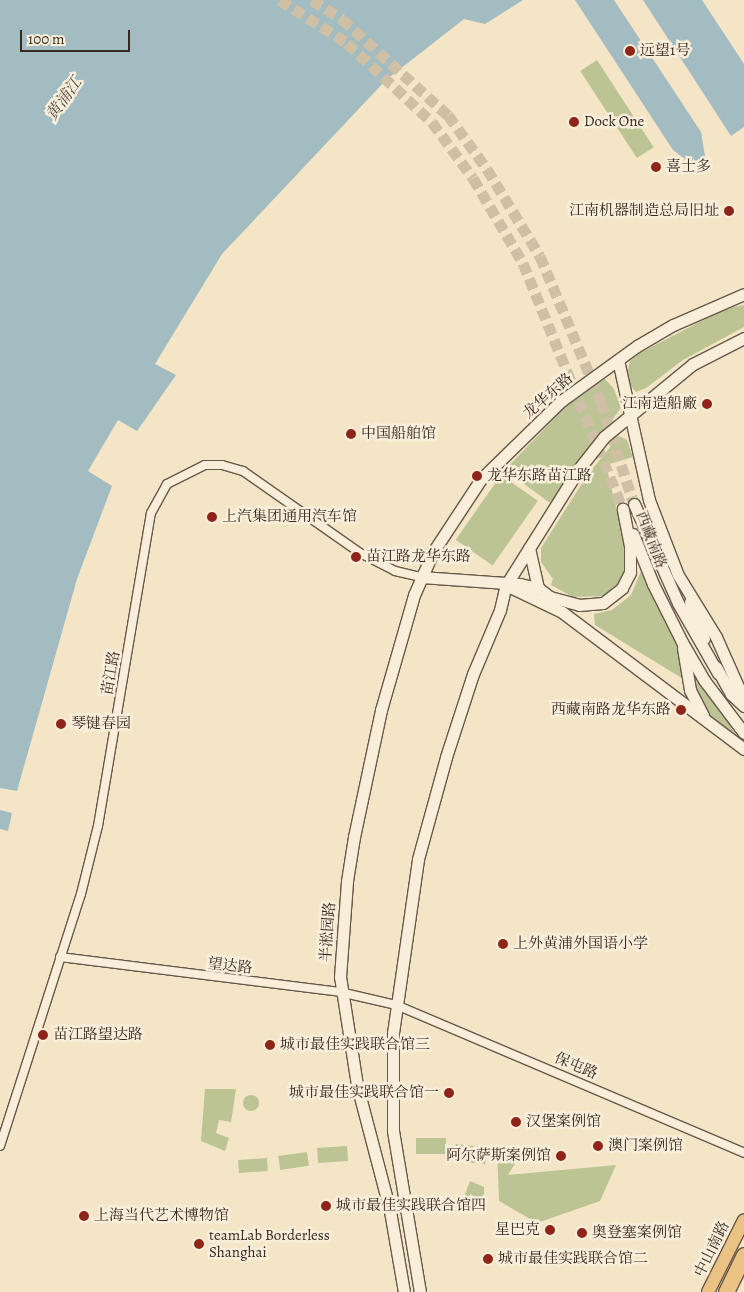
<!DOCTYPE html>
<html>
<head>
<meta charset="utf-8">
<style>
	body { margin:0 }
	#map { position:relative; width:744px; height:1292px; overflow:hidden; background:#f4e5c6; font-family:Alegreya,"Noto Serif SC",serif }
	div>[style] { position:absolute }
	[style*='--x'] { left:calc(var(--x)*1px); top:calc(var(--y)*1px); width:calc(var(--w)*1px); rotate:calc(var(--a)*1deg) }
	.green>* { inset:0; background:#bcc494; transform-origin:0 0 }
	.round { border-radius:50% }
	.water>* { inset:0; background:#a2bcc1 }
	.secondary-tunnel>* { height:11px; margin-top:-5.5px; transform-origin:0; background:repeating-linear-gradient(90deg,#cebfa5 0 11px,transparent 0 16.5px) }
	.roads { filter:drop-shadow(1px 0 #67584a) drop-shadow(-1px 0 #67584a) drop-shadow(0 1px #67584a) drop-shadow(0 -1px #67584a) }
	.street>* { height:8px; margin:-4px; padding:0 4px; transform-origin:4px; border-radius:4px; background:#f8eeda }
	.secondary>* { height:11px; margin:-5.5px; padding:0 5.5px; transform-origin:5.5px; border-radius:5.5px; background:#f8eeda }
	.primary>* { height:12px; margin:-6px; padding:0 6px; transform-origin:6px; border-radius:6px; background:#eac283 }
	.highway>* { height:15px; margin:-7.5px; padding:0 7.5px; transform-origin:7.5px; border-radius:7.5px; background:#eac283 }
	.dots>* { width:14px; height:14px; translate:-50% -50%; box-sizing:border-box; border:2px solid #f8eeda; border-radius:50% }
	span { translate:-50% -50%; white-space:nowrap; text-align:center; line-height:1.15; -webkit-text-stroke:5px #f8eeda; paint-order:stroke }
	.poi-label { font-size:15px; color:#382920 }
	.left { translate:0 -50%; text-align:left }
	.right { translate:-100% -50%; text-align:right }
	.street-label { font-size:15px; color:#382920 }
	.water-label { font-size:16px; color:#524e48; font-style:italic }
	.scale { position:absolute; left:20px; top:30px; width:110px; height:22px; box-sizing:border-box; border:2px solid #382920; border-top:0; padding-left:6px; font-size:15px; line-height:18px; white-space:nowrap; color:#382920; -webkit-text-stroke:4px #f8eeda; paint-order:stroke }
</style>
</head>
<body>
<div id="map">
	<div class="green">
		<i style="left:597px;top:60px;width:104px;height:20px;rotate:57deg"></i>
		<i style="clip-path:polygon(744px 305px,744px 327px,683px 360px,646px 388px,636px 392px,630px 385px,627px 372px,630px 361px,640px 353px,724px 309px)"></i>
		<i style="clip-path:polygon(605px 379px,614px 389px,621px 408px,550px 503px,505px 470px,566px 406px)"></i>
		<i style="clip-path:polygon(619px 436px,627px 440px,633px 457px,606px 465px,629px 562px,617px 587px,604px 596px,573px 597px,551px 585px,553px 579px,541px 562px,541px 548px,586px 477px)"></i>
		<i style="left:501px;top:475px;width:45px;height:79px;rotate:35deg"></i>
		<i style="clip-path:polygon(641px 571px,677px 638px,685px 680px,595px 625px,594px 614px,612px 610px,631px 595px)"></i>
		<i style="clip-path:polygon(694px 673px,699px 677px,739px 740px,707px 717px,695px 693px)"></i>
		<i style="clip-path:polygon(205px 1089px,236px 1089px,231px 1122px,219px 1120px,216px 1133px,229px 1138px,225px 1151px,201px 1141px)"></i>
		<i class="round" style="left:243px;top:1095px;width:16px;height:16px"></i>
		<i style="left:446px;top:1138px;width:16px;height:30px;rotate:90deg"></i>
		<i style="left:456px;top:1144px;width:31px;height:17px;rotate:6deg"></i>
		<i style="left:347px;top:1146px;width:15px;height:30px;rotate:86deg"></i>
		<i style="clip-path:polygon(523px 1150px,508px 1175px,616px 1165px,600px 1201px,537px 1223px,499px 1201px,497px 1151px)"></i>
		<i style="left:307px;top:1152px;width:14px;height:29px;rotate:82deg"></i>
		<i style="left:267px;top:1158px;width:13px;height:29px;rotate:86deg"></i>
		<i style="clip-path:polygon(470px 1181px,484px 1187px,484px 1211px,461px 1205px)"></i>
	</div>
	<div class="water">
		<i style="clip-path:polygon(0 0,523px 0,485px 24px,464px 19px,386px 80px,222px 254px,155px 364px,176px 375px,137px 431px,118px 420px,88px 471px,112px 486px,77px 579px,17px 791px,0 788px)"></i>
		<i style="clip-path:polygon(575px 0,614px 0,701px 132px,705px 156px,693px 165px,673px 150px)"></i>
		<i style="clip-path:polygon(643px 0,702px 0,744px 64px,744px 127px,731px 136px)"></i>
		<i style="clip-path:polygon(0 810px,12px 813px,8px 831px,0 829px)"></i>
	</div>
	<div class="secondary-tunnel">
		<i style="--x:280;--y:0;--w:80;--a:32.7"></i>
		<i style="--x:347;--y:43;--w:116;--a:42.9"></i>
		<i style="--x:432;--y:122;--w:69;--a:53.8"></i>
		<i style="--x:473;--y:178;--w:99;--a:59.5"></i>
		<i style="--x:523;--y:263;--w:266;--a:67.9"></i>
		<i style="--x:312;--y:0;--w:36;--a:32"></i>
		<i style="--x:342;--y:19;--w:143;--a:42.2"></i>
		<i style="--x:448;--y:115;--w:67;--a:54.2"></i>
		<i style="--x:487;--y:169;--w:102;--a:58.7"></i>
		<i style="--x:540;--y:256;--w:158;--a:67.3"></i>
		<i style="--x:601;--y:402;--w:107;--a:72.1"></i>
	</div>
	<div class="roads">
		<div class="street">
			<i style="--x:60;--y:957;--w:282;--a:7.1"></i>
			<i style="--x:340;--y:992;--w:57;--a:13.1"></i>
			<i style="--x:396;--y:1005;--w:378;--a:23"></i>
			<i style="--x:0;--y:1146;--w:265;--a:-72.2"></i>
			<i style="--x:81;--y:894;--w:70;--a:-76"></i>
			<i style="--x:98;--y:826;--w:317;--a:-80.4"></i>
			<i style="--x:151;--y:513;--w:33;--a:-61"></i>
			<i style="--x:167;--y:484;--w:42;--a:-26.6"></i>
			<i style="--x:205;--y:465;--w:17;--a:0"></i>
			<i style="--x:222;--y:465;--w:22;--a:16"></i>
			<i style="--x:243;--y:471;--w:143;--a:35"></i>
			<i style="--x:360;--y:553;--w:39;--a:27"></i>
			<i style="--x:395;--y:571;--w:27;--a:13"></i>
		</div>
		<div class="secondary">
			<i style="--x:618;--y:360;--w:143;--a:77.5"></i>
			<i style="--x:649;--y:500;--w:80;--a:68.9"></i>
			<i style="--x:678;--y:575;--w:73;--a:58.5"></i>
			<i style="--x:716;--y:637;--w:69;--a:66"></i>
			<i style="--x:634;--y:504;--w:108;--a:66"></i>
			<i style="--x:678;--y:603;--w:81;--a:60.3"></i>
			<i style="--x:633;--y:534;--w:54;--a:68.2"></i>
			<i style="--x:653;--y:584;--w:65;--a:63.4"></i>
			<i style="--x:682;--y:642;--w:44;--a:59.9"></i>
			<i style="--x:704;--y:680;--w:66;--a:53"></i>
			<i style="--x:529;--y:548;--w:41;--a:77.3"></i>
			<i style="--x:421;--y:577;--w:99;--a:4"></i>
			<i style="--x:520;--y:584;--w:18;--a:13"></i>
			<i style="--x:538;--y:588;--w:15;--a:37"></i>
			<i style="--x:550;--y:597;--w:30;--a:15"></i>
			<i style="--x:579;--y:605;--w:24;--a:-5"></i>
			<i style="--x:603;--y:603;--w:24;--a:-38"></i>
			<i style="--x:622;--y:588;--w:18;--a:-63"></i>
			<i style="--x:630;--y:572;--w:26;--a:-90"></i>
			<i style="--x:630;--y:546;--w:38;--a:-101"></i>
			<i style="--x:510;--y:587;--w:58;--a:25.7"></i>
			<i style="--x:562;--y:612;--w:228;--a:37"></i>
			<i style="--x:690;--y:602;--w:39;--a:69"></i>
			<i style="--x:683;--y:648;--w:43;--a:80.5"></i>
			<i style="--x:690;--y:690;--w:29;--a:63"></i>
			<i style="--x:716;--y:667;--w:31;--a:61"></i>
			<i style="--x:731;--y:694;--w:18;--a:43"></i>
			<i style="--x:404;--y:1292;--w:82;--a:-99.8"></i>
			<i style="--x:390;--y:1211;--w:130;--a:-104.7"></i>
			<i style="--x:357;--y:1085;--w:109;--a:-98.9"></i>
			<i style="--x:340;--y:977;--w:96;--a:-85.8"></i>
			<i style="--x:347;--y:881;--w:45;--a:-81"></i>
			<i style="--x:354;--y:837;--w:130;--a:-78"></i>
			<i style="--x:381;--y:710;--w:120;--a:-74"></i>
			<i style="--x:414;--y:595;--w:47;--a:-66.2"></i>
			<i style="--x:433;--y:552;--w:87;--a:-56.7"></i>
			<i style="--x:481;--y:479;--w:112;--a:-44.3"></i>
			<i style="--x:561;--y:401;--w:94;--a:-35.9"></i>
			<i style="--x:637;--y:346;--w:42;--a:-30.3"></i>
			<i style="--x:673;--y:325;--w:77;--a:-23.6"></i>
			<i style="--x:420;--y:1292;--w:164;--a:-99.5"></i>
			<i style="--x:393;--y:1130;--w:97;--a:-90"></i>
			<i style="--x:393;--y:1033;--w:176;--a:-81.8"></i>
			<i style="--x:418;--y:859;--w:106;--a:-74.6"></i>
			<i style="--x:446;--y:757;--w:87;--a:-72"></i>
			<i style="--x:473;--y:674;--w:69;--a:-67.1"></i>
			<i style="--x:500;--y:610;--w:26;--a:-77"></i>
			<i style="--x:506;--y:585;--w:136;--a:-57.9"></i>
			<i style="--x:578;--y:470;--w:42;--a:-51.8"></i>
			<i style="--x:604;--y:437;--w:115;--a:-39.4"></i>
			<i style="--x:693;--y:364;--w:57;--a:-27"></i>
		</div>
		<div class="primary">
			<i style="--x:708;--y:1292;--w:80;--a:-63.4"></i>
		</div>
		<div class="highway">
			<i style="--x:726;--y:1292;--w:41;--a:-64.1"></i>
		</div>
	</div>
	<div class="dots">
		<i style="left:630px;top:51px;background:#8f2418"></i>
		<i style="left:574px;top:122px;background:#8f2418"></i>
		<i style="left:656px;top:167px;background:#8f2418"></i>
		<i style="left:729px;top:211px;background:#8f2418"></i>
		<i style="left:707px;top:404px;background:#8f2418"></i>
		<i style="left:351px;top:434px;background:#8f2418"></i>
		<i style="left:477px;top:476px;background:#8f2418"></i>
		<i style="left:212px;top:517px;background:#8f2418"></i>
		<i style="left:356px;top:557px;background:#8f2418"></i>
		<i style="left:681px;top:710px;background:#8f2418"></i>
		<i style="left:61px;top:724px;background:#8f2418"></i>
		<i style="left:503px;top:944px;background:#8f2418"></i>
		<i style="left:43px;top:1035px;background:#8f2418"></i>
		<i style="left:270px;top:1045px;background:#8f2418"></i>
		<i style="left:449px;top:1093px;background:#8f2418"></i>
		<i style="left:516px;top:1122px;background:#8f2418"></i>
		<i style="left:598px;top:1146px;background:#8f2418"></i>
		<i style="left:561px;top:1156px;background:#8f2418"></i>
		<i style="left:326px;top:1206px;background:#8f2418"></i>
		<i style="left:84px;top:1216px;background:#8f2418"></i>
		<i style="left:550px;top:1230px;background:#8f2418"></i>
		<i style="left:582px;top:1233px;background:#8f2418"></i>
		<i style="left:199px;top:1244px;background:#8f2418"></i>
		<i style="left:488px;top:1259px;background:#8f2418"></i>
	</div>
	<div class="poi-label">
		<span class="left" style="left:640px;top:51px">远望1号</span>
		<span class="left" style="left:584px;top:122px">Dock One</span>
		<span class="left" style="left:666px;top:167px">喜士多</span>
		<span class="right" style="left:719px;top:211px">江南机器制造总局旧址</span>
		<span class="right" style="left:697px;top:404px">江南造船廠</span>
		<span class="left" style="left:361px;top:434px">中国船舶馆</span>
		<span class="left" style="left:487px;top:476px">龙华东路苗江路</span>
		<span class="left" style="left:222px;top:517px">上汽集团通用汽车馆</span>
		<span class="left" style="left:366px;top:557px">苗江路龙华东路</span>
		<span class="right" style="left:671px;top:710px">西藏南路龙华东路</span>
		<span class="left" style="left:71px;top:724px">琴键春园</span>
		<span class="left" style="left:513px;top:944px">上外黄浦外国语小学</span>
		<span class="left" style="left:53px;top:1035px">苗江路望达路</span>
		<span class="left" style="left:280px;top:1045px">城市最佳实践联合馆三</span>
		<span class="right" style="left:439px;top:1093px">城市最佳实践联合馆一</span>
		<span class="left" style="left:526px;top:1122px">汉堡案例馆</span>
		<span class="left" style="left:608px;top:1146px">澳门案例馆</span>
		<span class="right" style="left:551px;top:1156px">阿尔萨斯案例馆</span>
		<span class="left" style="left:336px;top:1206px">城市最佳实践联合馆四</span>
		<span class="left" style="left:94px;top:1216px">上海当代艺术博物馆</span>
		<span class="right" style="left:540px;top:1230px">星巴克</span>
		<span class="left" style="left:592px;top:1233px">奥登塞案例馆</span>
		<span class="left" style="left:209px;top:1244px">teamLab Borderless<br>Shanghai</span>
		<span class="left" style="left:498px;top:1259px">城市最佳实践联合馆二</span>
	</div>
	<div class="street-label">
		<span style="left:548px;top:396px;rotate:-41deg">龙华东路</span>
		<span style="left:651px;top:540px;rotate:69deg">西藏南路</span>
		<span style="left:111px;top:673px;rotate:-80deg">苗江路</span>
		<span style="left:328px;top:932px;rotate:-86deg">半淞园路</span>
		<span style="left:230px;top:966px;rotate:6deg">望达路</span>
		<span style="left:576px;top:1066px;rotate:23deg">保屯路</span>
		<span style="left:712px;top:1249px;rotate:-64deg">中山南路</span>
	</div>
	<div class="water-label">
		<span style="left:64px;top:99px;rotate:-54deg">黄浦江</span>
	</div>
	<div class="scale">100 m</div>
</div>
</body>
</html>
